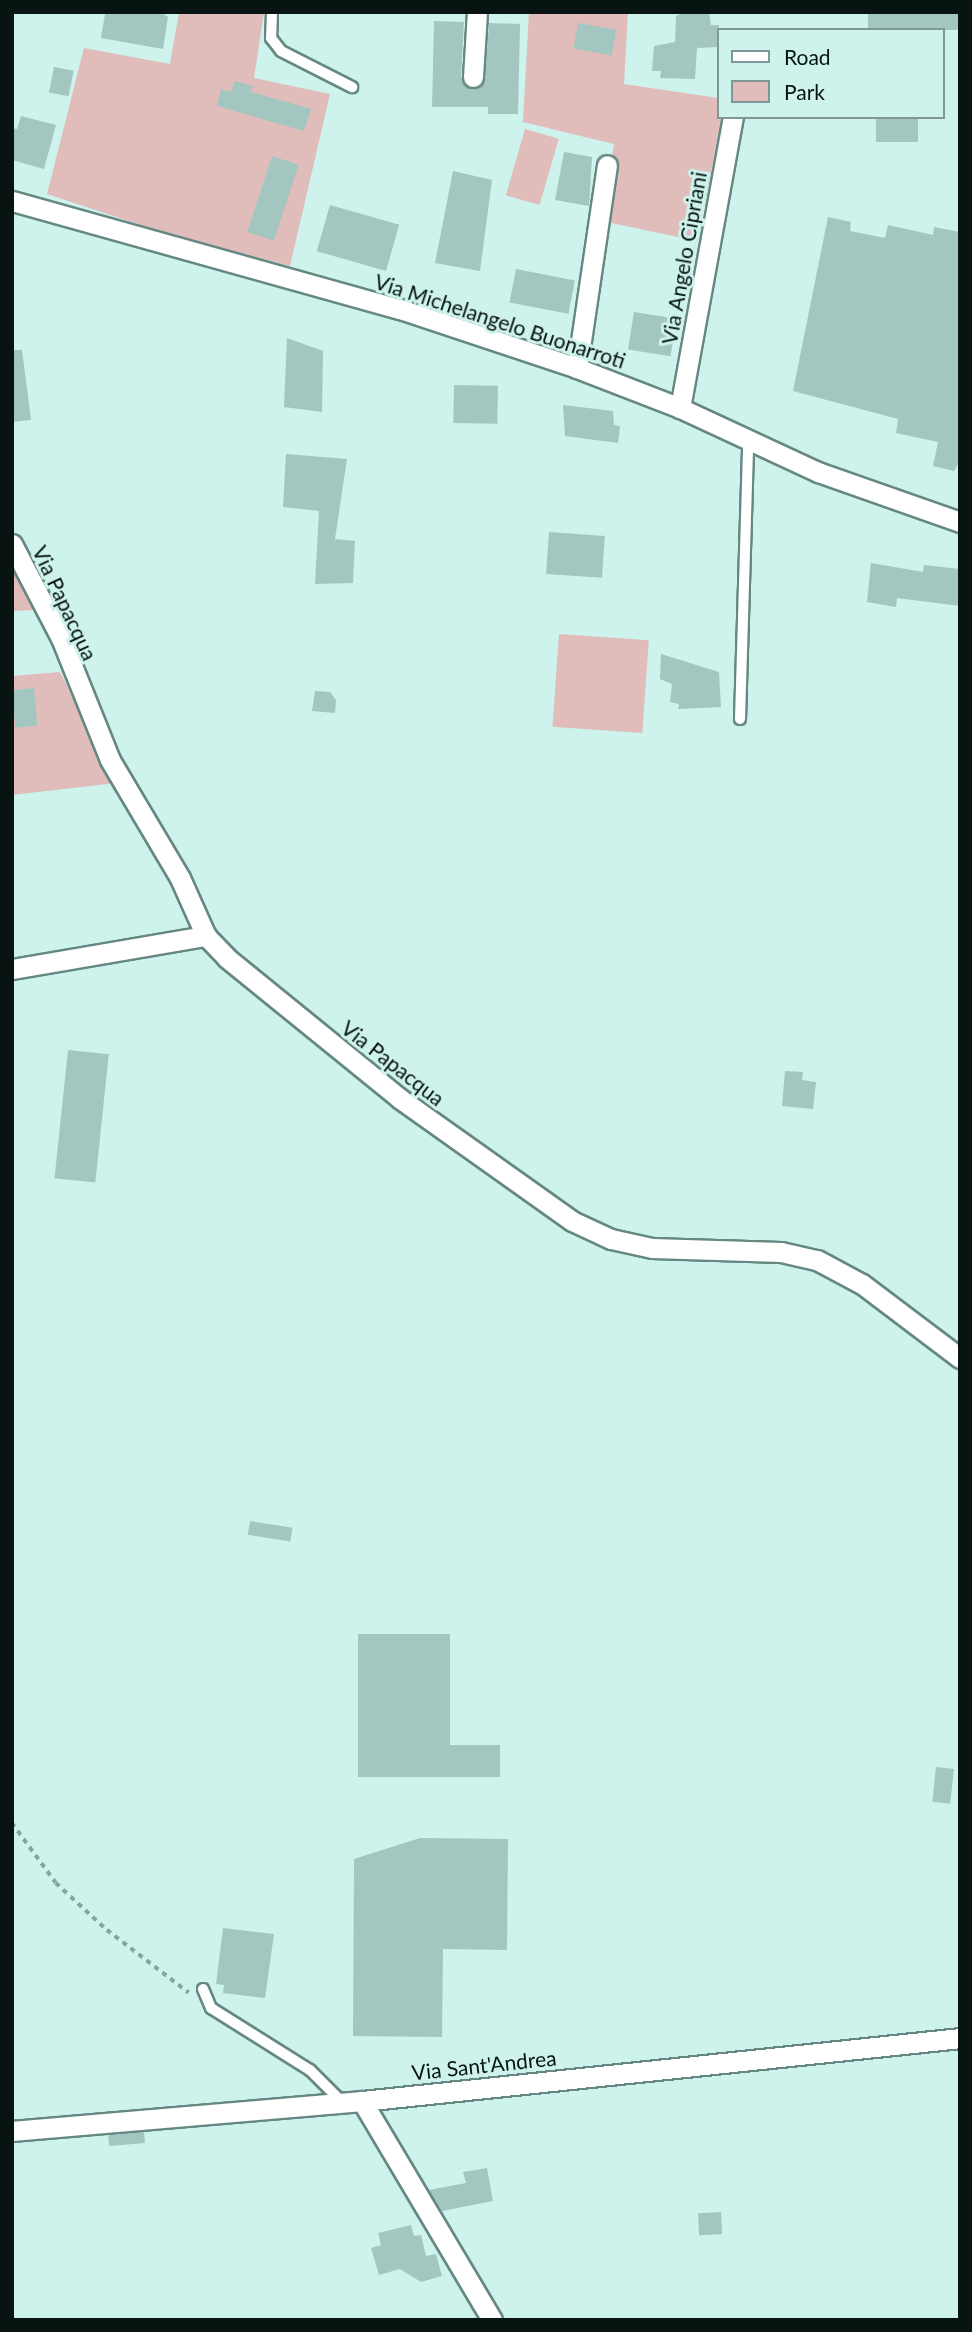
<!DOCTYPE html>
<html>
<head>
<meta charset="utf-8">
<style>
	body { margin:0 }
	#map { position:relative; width:972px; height:2332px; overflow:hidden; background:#cef2ec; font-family:Lato,sans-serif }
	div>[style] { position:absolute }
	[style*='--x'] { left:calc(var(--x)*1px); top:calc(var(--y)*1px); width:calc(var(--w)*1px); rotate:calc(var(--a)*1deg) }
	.green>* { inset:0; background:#e0bcbb; transform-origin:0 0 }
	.building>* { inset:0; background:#a3c6c0; transform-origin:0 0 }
	.path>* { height:3.5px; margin-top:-1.75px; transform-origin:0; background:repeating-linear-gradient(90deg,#88a49f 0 5px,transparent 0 10px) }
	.roads { filter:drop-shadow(2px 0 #668882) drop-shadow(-2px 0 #668882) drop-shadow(0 2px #668882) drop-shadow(0 -2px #668882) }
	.lane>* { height:10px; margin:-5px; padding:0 5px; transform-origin:5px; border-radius:5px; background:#fff }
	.street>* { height:19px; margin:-9.5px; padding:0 9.5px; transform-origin:9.5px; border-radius:9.5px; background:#fff }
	span { translate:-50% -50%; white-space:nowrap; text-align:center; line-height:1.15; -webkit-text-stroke:6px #cef2ec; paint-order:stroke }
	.street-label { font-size:21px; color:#071412 }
	.frame { position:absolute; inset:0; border:14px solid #071412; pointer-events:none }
	.legend { position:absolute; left:717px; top:28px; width:228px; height:91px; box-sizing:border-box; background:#cef2ec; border:2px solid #7e9995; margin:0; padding:9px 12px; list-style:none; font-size:21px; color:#071412 }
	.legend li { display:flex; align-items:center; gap:14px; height:35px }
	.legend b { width:35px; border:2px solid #7e9995 }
</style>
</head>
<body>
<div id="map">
	<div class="green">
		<i style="clip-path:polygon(179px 12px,264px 12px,254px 78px,330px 94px,290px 266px,171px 235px,47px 194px,84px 48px,170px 64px)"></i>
		<i style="clip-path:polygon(529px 12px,628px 12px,624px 84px,718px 98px,722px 117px,697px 241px,602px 221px,614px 144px,523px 122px)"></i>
		<i style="left:525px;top:129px;width:35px;height:69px;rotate:16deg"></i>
		<i style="clip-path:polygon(12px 562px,21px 578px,34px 610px,12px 611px)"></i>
		<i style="left:559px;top:634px;width:90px;height:93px;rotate:4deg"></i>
		<i style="clip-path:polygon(60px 672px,116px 783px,12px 795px,12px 676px)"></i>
	</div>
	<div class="building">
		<i style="clip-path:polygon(161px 12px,168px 17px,163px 49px,101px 38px,105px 14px)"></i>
		<i style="clip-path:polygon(685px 12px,709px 12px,711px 25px,719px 25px,718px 47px,697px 48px,695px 79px,660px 78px,661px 71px,652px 71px,654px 46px,675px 42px,676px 16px)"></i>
		<i style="left:960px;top:12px;width:18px;height:92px;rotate:90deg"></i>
		<i style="clip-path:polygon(434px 21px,464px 22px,461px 77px,473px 89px,485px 78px,489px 23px,520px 24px,518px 114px,488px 114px,488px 107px,432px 107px)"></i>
		<i style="left:578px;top:23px;width:39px;height:26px;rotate:10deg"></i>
		<i style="left:54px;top:67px;width:20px;height:26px;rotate:11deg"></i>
		<i style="clip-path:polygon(235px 81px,253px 86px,251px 92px,311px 109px,304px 131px,217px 106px,221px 89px,231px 92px)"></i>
		<i style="clip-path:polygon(21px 116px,56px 125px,44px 169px,12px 160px,12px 128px,17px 129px)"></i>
		<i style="left:876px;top:117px;width:42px;height:25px"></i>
		<i style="clip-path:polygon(564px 152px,592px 157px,589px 206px,555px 200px)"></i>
		<i style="left:272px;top:156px;width:28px;height:80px;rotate:18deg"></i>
		<i style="clip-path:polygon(453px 171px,492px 180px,480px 271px,435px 263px)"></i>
		<i style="left:330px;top:205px;width:72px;height:48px;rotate:16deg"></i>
		<i style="clip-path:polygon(828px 217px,851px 222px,850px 231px,885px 238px,888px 225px,933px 235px,934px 227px,960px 232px,960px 460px,954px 471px,933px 466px,938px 442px,896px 433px,898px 419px,793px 391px)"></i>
		<i style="left:516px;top:269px;width:60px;height:34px;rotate:11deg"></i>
		<i style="left:634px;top:312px;width:43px;height:38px;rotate:9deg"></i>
		<i style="clip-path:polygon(287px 338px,323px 351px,322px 412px,284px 407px)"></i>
		<i style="clip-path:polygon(12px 350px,22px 350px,31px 420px,12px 422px)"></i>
		<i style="left:454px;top:385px;width:44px;height:38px;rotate:1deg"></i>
		<i style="clip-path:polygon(563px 405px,613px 411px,614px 425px,620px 426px,618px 443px,565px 436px)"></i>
		<i style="clip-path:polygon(286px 454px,347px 459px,335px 539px,355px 541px,353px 583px,315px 584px,319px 511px,283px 507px)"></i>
		<i style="left:549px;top:532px;width:56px;height:42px;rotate:4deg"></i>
		<i style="clip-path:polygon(871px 563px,923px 572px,924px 565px,960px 569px,960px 606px,897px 598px,896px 607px,867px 602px)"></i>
		<i style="clip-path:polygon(661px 654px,719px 672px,721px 707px,678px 709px,679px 704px,670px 702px,672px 684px,660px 679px)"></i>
		<i style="left:34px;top:688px;width:38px;height:22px;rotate:85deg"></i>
		<i style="clip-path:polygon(315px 691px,330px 692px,336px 700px,335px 713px,312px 711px)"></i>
		<i style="left:68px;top:1050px;width:41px;height:129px;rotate:6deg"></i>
		<i style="clip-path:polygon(785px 1071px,803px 1072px,802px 1080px,816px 1082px,813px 1109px,782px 1106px)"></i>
		<i style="left:250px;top:1521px;width:43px;height:14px;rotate:9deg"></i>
		<i style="clip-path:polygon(358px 1634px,450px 1634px,450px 1745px,500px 1745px,500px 1777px,358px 1777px)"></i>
		<i style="left:936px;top:1767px;width:18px;height:35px;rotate:6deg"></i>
		<i style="clip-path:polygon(420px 1838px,508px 1839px,507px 1950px,443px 1949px,442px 2037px,353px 2036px,354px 1859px)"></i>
		<i style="clip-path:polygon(223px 1928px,274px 1934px,265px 1998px,223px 1993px,224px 1985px,216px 1984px)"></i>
		<i style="left:144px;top:2132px;width:11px;height:36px;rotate:85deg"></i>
		<i style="clip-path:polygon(487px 2168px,493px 2201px,442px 2211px,429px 2190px,466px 2183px,463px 2172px)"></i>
		<i style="left:721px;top:2212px;width:22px;height:23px;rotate:87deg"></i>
		<i style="clip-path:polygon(411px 2225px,414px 2236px,421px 2235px,426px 2256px,436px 2254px,442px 2276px,421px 2282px,400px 2269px,379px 2275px,371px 2248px,381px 2245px,378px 2233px)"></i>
	</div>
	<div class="path">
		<i style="--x:12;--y:1823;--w:74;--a:53.7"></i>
		<i style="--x:56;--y:1883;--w:69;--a:42.7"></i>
		<i style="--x:107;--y:1930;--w:103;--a:37.5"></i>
	</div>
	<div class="roads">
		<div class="lane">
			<i style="--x:272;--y:12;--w:26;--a:92"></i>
			<i style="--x:271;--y:38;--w:16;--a:52"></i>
			<i style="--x:281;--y:51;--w:80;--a:26.9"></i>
			<i style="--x:740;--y:719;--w:277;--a:-88.3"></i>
			<i style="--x:203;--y:1989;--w:21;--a:67"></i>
			<i style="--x:211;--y:2008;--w:117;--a:32.1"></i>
			<i style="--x:310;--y:2070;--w:45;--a:45"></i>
		</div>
		<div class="street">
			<i style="--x:473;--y:77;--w:65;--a:-86.5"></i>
			<i style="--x:12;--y:201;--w:403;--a:15.6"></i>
			<i style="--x:400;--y:309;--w:187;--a:18.4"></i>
			<i style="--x:577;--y:368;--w:110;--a:21.2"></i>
			<i style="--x:680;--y:408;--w:152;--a:24.9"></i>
			<i style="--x:818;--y:472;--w:151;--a:19.4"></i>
			<i style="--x:577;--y:368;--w:205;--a:-81.6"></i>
			<i style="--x:680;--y:408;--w:296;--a:-79.7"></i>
			<i style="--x:12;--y:544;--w:106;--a:62.5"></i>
			<i style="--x:61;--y:638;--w:131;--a:68.1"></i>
			<i style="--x:110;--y:760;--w:137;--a:59.3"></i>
			<i style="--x:180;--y:878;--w:64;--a:65.9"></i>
			<i style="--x:206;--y:936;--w:30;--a:46"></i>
			<i style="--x:227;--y:958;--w:222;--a:39.1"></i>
			<i style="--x:399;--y:1098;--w:212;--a:35.4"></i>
			<i style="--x:572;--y:1221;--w:43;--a:24.8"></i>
			<i style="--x:611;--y:1239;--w:42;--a:12.4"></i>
			<i style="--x:652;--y:1248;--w:129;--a:1.8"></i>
			<i style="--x:781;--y:1252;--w:37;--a:13"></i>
			<i style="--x:817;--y:1260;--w:51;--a:28.1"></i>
			<i style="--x:862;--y:1284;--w:123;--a:37.1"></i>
			<i style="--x:12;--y:969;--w:197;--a:-9.7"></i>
			<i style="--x:362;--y:2101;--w:255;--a:59.3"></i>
			<i style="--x:12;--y:2131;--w:351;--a:-4.9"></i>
			<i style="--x:362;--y:2101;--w:601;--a:-6.01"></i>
		</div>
	</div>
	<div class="street-label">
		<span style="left:684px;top:258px;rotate:-80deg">Via Angelo Cipriani</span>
		<span style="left:500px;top:321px;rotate:18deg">Via Michelangelo Buonarroti</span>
		<span style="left:65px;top:603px;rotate:65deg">Via Papacqua</span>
		<span style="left:393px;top:1063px;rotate:38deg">Via Papacqua</span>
		<span style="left:484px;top:2065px;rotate:-6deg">Via Sant'Andrea</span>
	</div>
	<div class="frame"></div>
	<ul class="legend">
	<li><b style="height:9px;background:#fff"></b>Road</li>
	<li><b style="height:19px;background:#e0bcbb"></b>Park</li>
	</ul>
</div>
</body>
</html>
